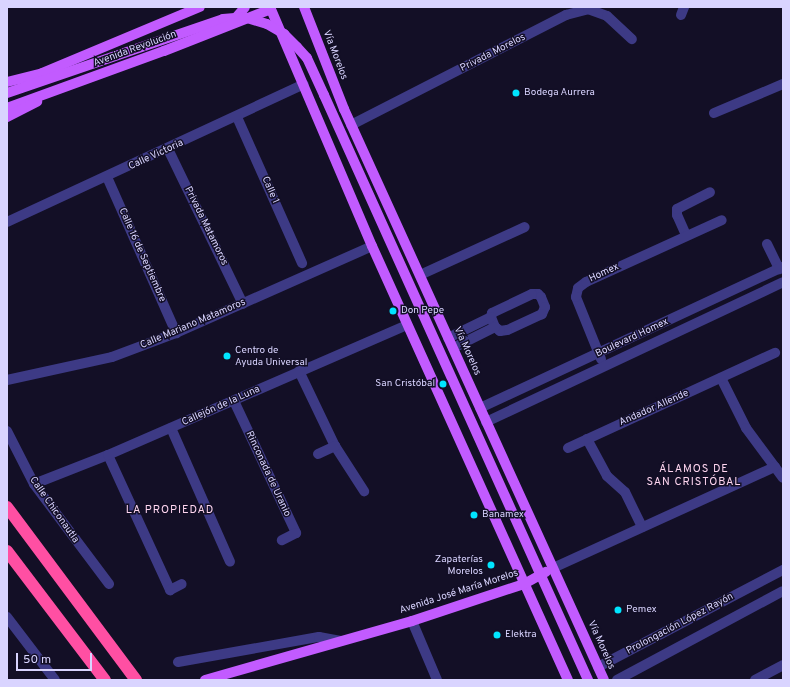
<!DOCTYPE html>
<html>
<head>
<meta charset="utf-8">
<style>
	body { margin:0 }
	#map { position:relative; width:790px; height:687px; overflow:hidden; background:#130f26; font-family:Overpass,sans-serif }
	div>[style] { position:absolute }
	[style*='--x'] { left:calc(var(--x)*1px); top:calc(var(--y)*1px); width:calc(var(--w)*1px); rotate:calc(var(--a)*1deg) }
	.minor>* { height:10px; margin:-5px; padding:0 5px; transform-origin:5px; border-radius:5px; background:#3d3a85 }
	.major>* { height:10px; margin:-5px; padding:0 5px; transform-origin:5px; border-radius:5px; background:#c25bff }
	.highway>* { height:12px; margin:-6px; padding:0 6px; transform-origin:6px; border-radius:6px; background:#ff4fa3 }
	.dots>* { width:11px; height:11px; translate:-50% -50%; box-sizing:border-box; border:2px solid #130f26; border-radius:50% }
	span { translate:-50% -50%; white-space:nowrap; text-align:center; line-height:1.15; -webkit-text-stroke:3px #130f26; paint-order:stroke }
	.street-label { font-size:10px; color:#d9d4ff }
	.poi-label { font-size:10px; color:#d9d4ff }
	.left { translate:0 -50%; text-align:left }
	.right { translate:-100% -50%; text-align:right }
	.neighbourhood-label { font-size:11px; color:#ffd6f0; letter-spacing:1px }
	.frame { position:absolute; inset:0; border:8px solid #d9d4ff; pointer-events:none }
	.scale { position:absolute; left:16px; top:653px; width:76px; height:18px; box-sizing:border-box; border:2px solid #d9d4ff; border-top:0; padding-left:5px; font-size:12px; line-height:14px; white-space:nowrap; color:#d9d4ff; -webkit-text-stroke:3px #130f26; paint-order:stroke }
</style>
</head>
<body>
<div id="map">
	<div class="minor">
		<i style="--x:681;--y:15;--w:9;--a:-69"></i>
		<i style="--x:714;--y:113;--w:75;--a:-22.8"></i>
		<i style="--x:237;--y:117;--w:160;--a:66"></i>
		<i style="--x:351;--y:125;--w:242;--a:-27.1"></i>
		<i style="--x:566;--y:15;--w:23;--a:-15"></i>
		<i style="--x:588;--y:9;--w:20;--a:20"></i>
		<i style="--x:607;--y:16;--w:34;--a:43"></i>
		<i style="--x:168;--y:149;--w:172;--a:64.2"></i>
		<i style="--x:107;--y:177;--w:171;--a:66.1"></i>
		<i style="--x:7;--y:222;--w:327;--a:-24.9"></i>
		<i style="--x:686;--y:235;--w:22;--a:-114"></i>
		<i style="--x:677;--y:215;--w:6;--a:-90"></i>
		<i style="--x:677;--y:209;--w:37;--a:-27"></i>
		<i style="--x:767;--y:244;--w:28;--a:64"></i>
		<i style="--x:420;--y:275;--w:115;--a:-24.6"></i>
		<i style="--x:532;--y:294;--w:6;--a:0"></i>
		<i style="--x:538;--y:294;--w:4;--a:45"></i>
		<i style="--x:541;--y:297;--w:11;--a:68"></i>
		<i style="--x:545;--y:307;--w:8;--a:113"></i>
		<i style="--x:542;--y:314;--w:38;--a:155"></i>
		<i style="--x:507;--y:330;--w:7;--a:172"></i>
		<i style="--x:500;--y:331;--w:6;--a:-141"></i>
		<i style="--x:495;--y:327;--w:11;--a:-112"></i>
		<i style="--x:491;--y:317;--w:4;--a:-76"></i>
		<i style="--x:492;--y:313;--w:44;--a:-25.4"></i>
		<i style="--x:448;--y:338;--w:48;--a:-26"></i>
		<i style="--x:453;--y:348;--w:47;--a:-26.6"></i>
		<i style="--x:601;--y:359;--w:67;--a:-112"></i>
		<i style="--x:576;--y:297;--w:9;--a:-77"></i>
		<i style="--x:578;--y:288;--w:10;--a:-37"></i>
		<i style="--x:586;--y:282;--w:149;--a:-24.5"></i>
		<i style="--x:299;--y:371;--w:83;--a:64.4"></i>
		<i style="--x:335;--y:446;--w:54;--a:57.2"></i>
		<i style="--x:721;--y:378;--w:56;--a:63.4"></i>
		<i style="--x:746;--y:428;--w:62;--a:53.5"></i>
		<i style="--x:7;--y:380;--w:107;--a:-12.4"></i>
		<i style="--x:112;--y:357;--w:68;--a:-20.6"></i>
		<i style="--x:176;--y:333;--w:214;--a:-23.9"></i>
		<i style="--x:234;--y:401;--w:146;--a:64.8"></i>
		<i style="--x:296;--y:533;--w:16;--a:153"></i>
		<i style="--x:480;--y:408;--w:334;--a:-25"></i>
		<i style="--x:486;--y:422;--w:328;--a:-25.2"></i>
		<i style="--x:171;--y:428;--w:146;--a:66.2"></i>
		<i style="--x:7;--y:431;--w:59;--a:63"></i>
		<i style="--x:34;--y:484;--w:125;--a:53.1"></i>
		<i style="--x:587;--y:439;--w:42;--a:61.6"></i>
		<i style="--x:607;--y:476;--w:24;--a:42"></i>
		<i style="--x:625;--y:492;--w:39;--a:64"></i>
		<i style="--x:568;--y:448;--w:228;--a:-24.7"></i>
		<i style="--x:318;--y:454;--w:19;--a:-25"></i>
		<i style="--x:108;--y:455;--w:149;--a:65.3"></i>
		<i style="--x:170;--y:590;--w:13;--a:-27"></i>
		<i style="--x:34;--y:484;--w:79;--a:-21.4"></i>
		<i style="--x:108;--y:455;--w:326;--a:-23.5"></i>
		<i style="--x:553;--y:568;--w:244;--a:-24.5"></i>
		<i style="--x:7;--y:617;--w:79;--a:52.7"></i>
		<i style="--x:412;--y:621;--w:64;--a:67"></i>
		<i style="--x:178;--y:662;--w:143;--a:-10.1"></i>
		<i style="--x:319;--y:637;--w:22;--a:10"></i>
		<i style="--x:598;--y:667;--w:209;--a:-27.7"></i>
		<i style="--x:617;--y:680;--w:188;--a:-28.2"></i>
		<i style="--x:755;--y:680;--w:32;--a:-28"></i>
	</div>
	<div class="major">
		<i style="--x:270;--y:7;--w:260;--a:66.9"></i>
		<i style="--x:372;--y:246;--w:476;--a:65.7"></i>
		<i style="--x:304;--y:7;--w:110;--a:68.6"></i>
		<i style="--x:344;--y:109;--w:627;--a:65.52"></i>
		<i style="--x:233;--y:21;--w:18;--a:-49"></i>
		<i style="--x:7;--y:82;--w:36;--a:-14"></i>
		<i style="--x:42;--y:73;--w:171;--a:-22.7"></i>
		<i style="--x:7;--y:93;--w:228;--a:-18.9"></i>
		<i style="--x:223;--y:19;--w:21;--a:-5"></i>
		<i style="--x:244;--y:17;--w:24;--a:17"></i>
		<i style="--x:267;--y:24;--w:20;--a:30"></i>
		<i style="--x:284;--y:34;--w:18;--a:45"></i>
		<i style="--x:297;--y:47;--w:15;--a:48"></i>
		<i style="--x:307;--y:58;--w:41;--a:65.3"></i>
		<i style="--x:324;--y:95;--w:642;--a:65.71"></i>
		<i style="--x:7;--y:108;--w:167;--a:-20"></i>
		<i style="--x:164;--y:51;--w:115;--a:-21.4"></i>
		<i style="--x:7;--y:117;--w:34;--a:-27"></i>
		<i style="--x:205;--y:680;--w:215;--a:-15.9"></i>
		<i style="--x:412;--y:621;--w:118;--a:-18.3"></i>
		<i style="--x:524;--y:584;--w:25;--a:-29"></i>
	</div>
	<div class="highway">
		<i style="--x:7;--y:507;--w:216;--a:53.3"></i>
		<i style="--x:7;--y:551;--w:162;--a:52.8"></i>
	</div>
	<div class="dots">
		<i style="left:516px;top:93px;background:#00e5ff"></i>
		<i style="left:393px;top:311px;background:#00e5ff"></i>
		<i style="left:227px;top:356px;background:#00e5ff"></i>
		<i style="left:443px;top:384px;background:#00e5ff"></i>
		<i style="left:474px;top:515px;background:#00e5ff"></i>
		<i style="left:491px;top:565px;background:#00e5ff"></i>
		<i style="left:618px;top:610px;background:#00e5ff"></i>
		<i style="left:497px;top:635px;background:#00e5ff"></i>
	</div>
	<div class="street-label">
		<span style="left:135px;top:49px;rotate:-20deg">Avenida Revolución</span>
		<span style="left:493px;top:53px;rotate:-27deg">Privada Morelos</span>
		<span style="left:335px;top:55px;rotate:69deg">Vía Morelos</span>
		<span style="left:156px;top:155px;rotate:-25deg">Calle Victoria</span>
		<span style="left:270px;top:190px;rotate:66deg">Calle 1</span>
		<span style="left:206px;top:226px;rotate:64deg">Privada Matamoros</span>
		<span style="left:142px;top:255px;rotate:66deg">Calle 16 de Septiembre</span>
		<span style="left:604px;top:273px;rotate:-25deg">Homex</span>
		<span style="left:193px;top:324px;rotate:-23deg">Calle Mariano Matamoros</span>
		<span style="left:632px;top:338px;rotate:-25deg">Boulevard Homex</span>
		<span style="left:467px;top:351px;rotate:66deg">Vía Morelos</span>
		<span style="left:221px;top:406px;rotate:-24deg">Callejón de la Luna</span>
		<span style="left:654px;top:408px;rotate:-24deg">Andador Allende</span>
		<span style="left:268px;top:474px;rotate:65deg">Rinconada de Uranio</span>
		<span style="left:54px;top:510px;rotate:55deg">Calle Chiconautla</span>
		<span style="left:459px;top:592px;rotate:-18deg">Avenida José María Morelos</span>
		<span style="left:680px;top:624px;rotate:-28deg">Prolongación López Rayón</span>
		<span style="left:601px;top:645px;rotate:66deg">Vía Morelos</span>
	</div>
	<div class="poi-label">
		<span class="left" style="left:524px;top:93px">Bodega Aurrera</span>
		<span class="left" style="left:401px;top:311px">Don Pepe</span>
		<span class="left" style="left:235px;top:356px">Centro de<br>Ayuda Universal</span>
		<span class="right" style="left:435px;top:384px">San Cristóbal</span>
		<span class="left" style="left:482px;top:515px">Banamex</span>
		<span class="right" style="left:483px;top:565px">Zapaterías<br>Morelos</span>
		<span class="left" style="left:626px;top:610px">Pemex</span>
		<span class="left" style="left:505px;top:635px">Elektra</span>
	</div>
	<div class="neighbourhood-label">
		<span style="left:694px;top:476px">ÁLAMOS DE<br>SAN CRISTÓBAL</span>
		<span style="left:170px;top:510px">LA PROPIEDAD</span>
	</div>
	<div class="frame"></div>
	<div class="scale">50 m</div>
</div>
</body>
</html>
